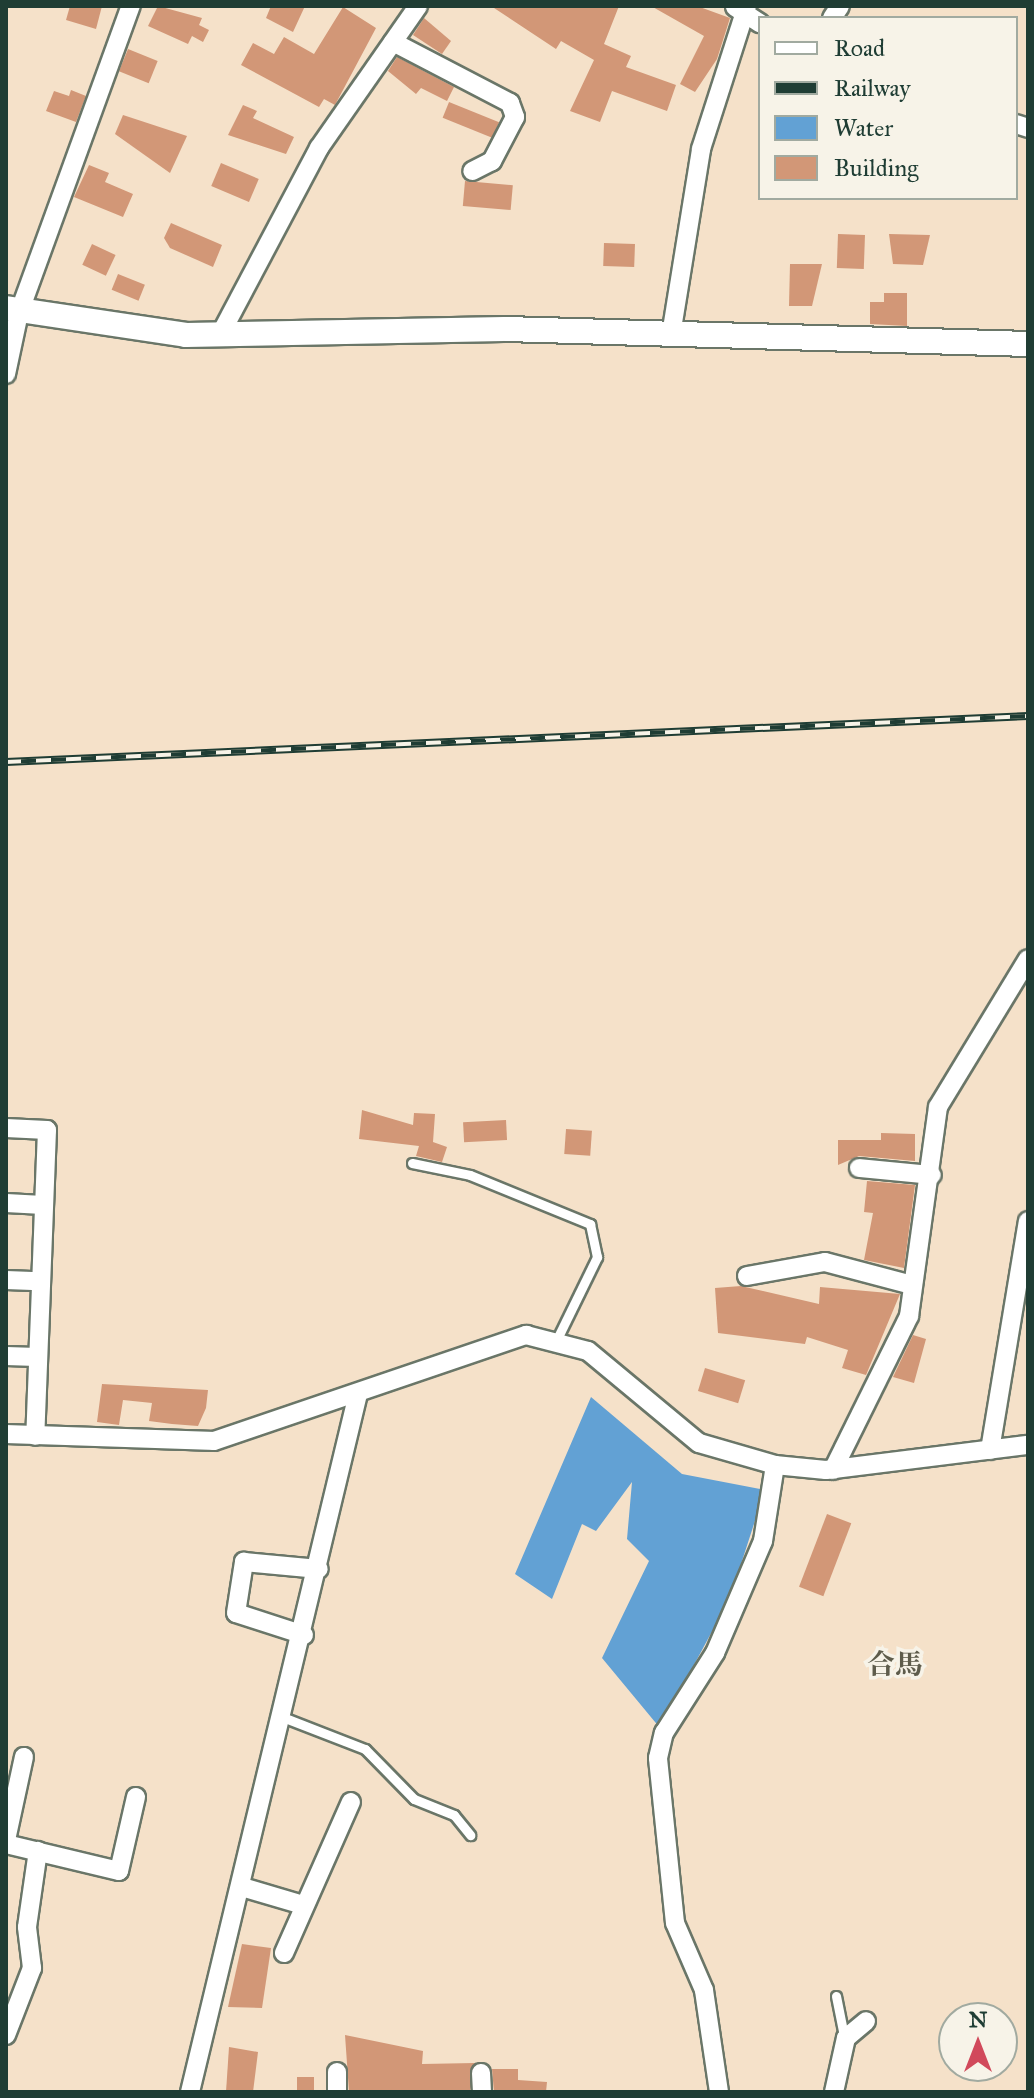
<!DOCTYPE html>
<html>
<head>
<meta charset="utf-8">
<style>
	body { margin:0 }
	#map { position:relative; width:1034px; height:2098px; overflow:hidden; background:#f5e1c9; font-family:"IM FELL Great Primer","Noto Serif JP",serif }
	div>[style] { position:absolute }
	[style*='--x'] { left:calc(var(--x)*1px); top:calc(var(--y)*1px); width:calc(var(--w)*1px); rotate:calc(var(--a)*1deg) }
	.water>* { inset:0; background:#62a1d4 }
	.building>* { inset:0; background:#d29777; transform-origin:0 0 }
	.roads { filter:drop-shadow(2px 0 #6a7668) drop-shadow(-2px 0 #6a7668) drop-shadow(0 2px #6a7668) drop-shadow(0 -2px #6a7668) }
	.service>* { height:9px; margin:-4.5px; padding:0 4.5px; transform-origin:4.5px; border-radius:4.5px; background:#fff }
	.minor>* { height:18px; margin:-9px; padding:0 9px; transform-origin:9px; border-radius:9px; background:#fff }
	.tertiary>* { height:24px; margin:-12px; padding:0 12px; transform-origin:12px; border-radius:12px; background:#fff }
	.rail>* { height:8px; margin-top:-4px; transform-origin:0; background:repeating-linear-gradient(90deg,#f7f3e8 0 15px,#1f3d34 0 30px); box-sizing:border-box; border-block:2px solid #1f3d34 }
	span { translate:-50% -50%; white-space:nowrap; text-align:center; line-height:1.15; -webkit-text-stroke:7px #f7f3e8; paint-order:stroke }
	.quarter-label { font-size:28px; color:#5e5c4b; font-weight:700 }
	.frame { position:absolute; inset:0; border:8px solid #1f3d34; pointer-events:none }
	.legend { position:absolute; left:758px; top:16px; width:260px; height:184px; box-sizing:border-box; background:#f7f3e8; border:2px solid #a1aaa0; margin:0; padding:10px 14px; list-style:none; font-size:24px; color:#1f3d34 }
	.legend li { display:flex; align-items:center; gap:16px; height:40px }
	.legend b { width:40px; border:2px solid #a1aaa0 }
	.north { position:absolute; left:938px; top:2002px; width:80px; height:80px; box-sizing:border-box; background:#f7f3e8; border:2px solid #a1aaa0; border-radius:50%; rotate:0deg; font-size:22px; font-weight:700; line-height:32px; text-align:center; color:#1f3d34 }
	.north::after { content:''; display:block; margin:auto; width:28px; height:36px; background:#d1495b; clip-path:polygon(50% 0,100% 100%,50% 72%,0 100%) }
</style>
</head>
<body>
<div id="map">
	<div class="water">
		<i style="clip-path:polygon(591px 1397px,682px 1474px,765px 1490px,730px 1598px,660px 1728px,602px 1658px,649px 1561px,627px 1539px,632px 1482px,596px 1531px,582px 1524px,552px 1599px,515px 1574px)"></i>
	</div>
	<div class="building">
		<i style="clip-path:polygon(70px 6px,102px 6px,96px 29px,66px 20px)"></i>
		<i style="clip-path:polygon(158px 6px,202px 18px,199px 25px,209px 30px,203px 42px,192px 36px,188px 44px,148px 26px)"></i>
		<i style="clip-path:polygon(271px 6px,305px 6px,293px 32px,266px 18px)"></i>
		<i style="clip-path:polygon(491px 6px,619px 6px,604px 44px,631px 56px,626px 67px,676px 85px,667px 111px,612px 91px,600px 122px,570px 111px,594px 60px,561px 41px,556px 49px)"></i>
		<i style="clip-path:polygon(651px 6px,697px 6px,730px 18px,717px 59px,695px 92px,680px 84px,704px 36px)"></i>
		<i style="clip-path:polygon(343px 7px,376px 28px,335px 105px,324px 99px,319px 107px,241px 65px,253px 43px,274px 54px,284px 37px,314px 54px)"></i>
		<i style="clip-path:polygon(424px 18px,451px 41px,442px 54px,413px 35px)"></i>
		<i style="left:128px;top:49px;width:32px;height:24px;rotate:22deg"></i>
		<i style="clip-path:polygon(397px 57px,454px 87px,447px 101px,421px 88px,416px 94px,388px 71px)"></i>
		<i style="clip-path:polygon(71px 90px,86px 96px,76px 122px,46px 111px,54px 91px,69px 96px)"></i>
		<i style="left:449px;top:102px;width:54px;height:17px;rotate:22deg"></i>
		<i style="clip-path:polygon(243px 105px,257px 111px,253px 118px,294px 137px,286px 154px,228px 135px)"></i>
		<i style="clip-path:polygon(123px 115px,187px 136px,170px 173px,115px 134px)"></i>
		<i style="left:221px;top:163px;width:41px;height:25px;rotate:23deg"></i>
		<i style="clip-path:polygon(89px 165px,109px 173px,105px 182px,133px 194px,123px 217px,74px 197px)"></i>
		<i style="left:465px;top:181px;width:48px;height:25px;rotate:5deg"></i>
		<i style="clip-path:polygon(171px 223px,222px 245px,213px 267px,170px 248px,164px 238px)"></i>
		<i style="left:838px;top:234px;width:27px;height:34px;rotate:2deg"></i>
		<i style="clip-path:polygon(889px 234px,930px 235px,923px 265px,893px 264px)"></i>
		<i style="left:604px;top:243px;width:31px;height:23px;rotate:2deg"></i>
		<i style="left:92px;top:244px;width:26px;height:23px;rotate:25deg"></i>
		<i style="clip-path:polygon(790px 264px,822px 264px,812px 306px,789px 306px)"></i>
		<i style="left:118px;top:274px;width:29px;height:17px;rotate:22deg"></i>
		<i style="clip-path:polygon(884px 293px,907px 293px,907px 326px,870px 324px,870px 302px,884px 302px)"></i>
		<i style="clip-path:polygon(362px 1110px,413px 1125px,414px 1113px,435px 1114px,433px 1142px,447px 1147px,442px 1162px,416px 1156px,419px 1146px,359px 1139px)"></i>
		<i style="left:506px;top:1120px;width:20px;height:43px;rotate:87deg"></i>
		<i style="left:566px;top:1129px;width:26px;height:25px;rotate:4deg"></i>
		<i style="clip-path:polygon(881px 1133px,915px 1134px,915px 1161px,859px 1156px,838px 1165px,838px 1140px,881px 1140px)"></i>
		<i style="clip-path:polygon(867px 1181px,915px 1185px,904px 1268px,864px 1260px,873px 1213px,864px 1212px)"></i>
		<i style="clip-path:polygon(741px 1286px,819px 1304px,820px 1287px,900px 1294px,866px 1375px,842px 1368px,848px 1350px,807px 1337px,805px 1344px,718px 1333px,715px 1288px)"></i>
		<i style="clip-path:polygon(913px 1335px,926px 1339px,914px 1383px,893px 1377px)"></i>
		<i style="left:705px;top:1368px;width:42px;height:24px;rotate:17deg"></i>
		<i style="clip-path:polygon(102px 1384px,208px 1390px,206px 1408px,198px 1426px,172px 1424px,149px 1421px,152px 1403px,123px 1400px,119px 1425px,97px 1422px)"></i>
		<i style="left:827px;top:1514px;width:26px;height:78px;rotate:21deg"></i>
		<i style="clip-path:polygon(242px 1944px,271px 1948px,262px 2008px,228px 2007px)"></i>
		<i style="clip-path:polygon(345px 2035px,423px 2051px,422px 2064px,475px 2063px,470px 2092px,349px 2092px)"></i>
		<i style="clip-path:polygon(229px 2047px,258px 2052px,253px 2092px,226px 2092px)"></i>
		<i style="clip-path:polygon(492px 2069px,518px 2069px,518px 2080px,547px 2082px,546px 2092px,494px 2092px)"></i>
		<i style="left:297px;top:2077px;width:17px;height:15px"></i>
	</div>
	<div class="roads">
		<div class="service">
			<i style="--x:412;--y:1163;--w:59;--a:11.7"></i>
			<i style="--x:470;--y:1175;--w:130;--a:22.2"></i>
			<i style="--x:590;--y:1224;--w:34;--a:78"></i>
			<i style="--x:597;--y:1257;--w:91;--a:116"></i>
			<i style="--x:285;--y:1718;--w:86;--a:21.2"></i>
			<i style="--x:365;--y:1749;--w:70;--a:45.6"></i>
			<i style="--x:414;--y:1799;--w:43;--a:21.8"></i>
			<i style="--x:454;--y:1815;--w:26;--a:51"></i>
			<i style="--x:836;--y:1996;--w:41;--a:78.7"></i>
		</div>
		<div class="minor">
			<i style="--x:735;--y:7;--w:30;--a:33"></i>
			<i style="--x:832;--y:18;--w:14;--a:-56"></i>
			<i style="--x:393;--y:42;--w:132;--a:27.5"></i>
			<i style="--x:510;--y:103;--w:15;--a:70"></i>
			<i style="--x:515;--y:117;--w:50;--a:117.6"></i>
			<i style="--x:492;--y:161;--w:22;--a:153"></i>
			<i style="--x:1016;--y:124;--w:13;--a:18"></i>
			<i style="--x:220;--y:335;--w:212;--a:-62.1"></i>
			<i style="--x:319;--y:148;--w:173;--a:-55.1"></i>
			<i style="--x:671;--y:335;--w:188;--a:-80.8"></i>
			<i style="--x:701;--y:149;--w:150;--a:-72.2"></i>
			<i style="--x:6;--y:374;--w:62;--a:-78"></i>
			<i style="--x:19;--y:313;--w:327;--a:-70"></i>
			<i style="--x:6;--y:1128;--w:41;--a:2.8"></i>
			<i style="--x:47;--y:1130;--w:306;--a:92.2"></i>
			<i style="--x:859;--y:1168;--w:73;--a:5.5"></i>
			<i style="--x:6;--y:1203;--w:37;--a:3"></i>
			<i style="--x:747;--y:1276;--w:79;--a:-10.2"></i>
			<i style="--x:825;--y:1262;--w:90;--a:14.8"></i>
			<i style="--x:6;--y:1280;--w:33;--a:2"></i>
			<i style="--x:6;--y:1356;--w:31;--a:2"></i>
			<i style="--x:6;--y:1434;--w:208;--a:1.9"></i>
			<i style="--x:214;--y:1441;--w:330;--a:-18.8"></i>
			<i style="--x:526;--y:1335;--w:64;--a:14.5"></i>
			<i style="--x:588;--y:1351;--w:144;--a:39.7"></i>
			<i style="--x:699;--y:1443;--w:79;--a:16.1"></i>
			<i style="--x:775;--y:1465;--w:51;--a:5.6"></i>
			<i style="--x:826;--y:1470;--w:204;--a:-7.1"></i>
			<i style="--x:990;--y:1450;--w:232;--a:-80.6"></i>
			<i style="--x:833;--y:1470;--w:172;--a:-63.7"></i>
			<i style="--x:909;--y:1316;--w:211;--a:-82.1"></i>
			<i style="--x:938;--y:1107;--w:173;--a:-58.7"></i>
			<i style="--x:304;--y:1635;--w:71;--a:-162.1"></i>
			<i style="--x:236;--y:1613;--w:52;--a:-81.1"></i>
			<i style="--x:244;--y:1562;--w:75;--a:5.3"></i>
			<i style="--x:6;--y:1840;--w:85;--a:-77.8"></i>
			<i style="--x:6;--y:1844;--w:116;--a:13.4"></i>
			<i style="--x:119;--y:1871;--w:76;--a:-77.1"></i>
			<i style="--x:242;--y:1887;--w:64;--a:16.4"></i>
			<i style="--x:284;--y:1953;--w:165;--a:-66.1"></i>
			<i style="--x:6;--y:2035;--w:72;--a:-68.8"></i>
			<i style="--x:32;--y:1968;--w:41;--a:-97"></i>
			<i style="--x:27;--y:1927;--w:77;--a:-81.8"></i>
			<i style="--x:481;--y:2073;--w:19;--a:87"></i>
			<i style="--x:190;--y:2092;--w:718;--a:-76.47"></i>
			<i style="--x:337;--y:2092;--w:20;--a:-90"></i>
			<i style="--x:719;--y:2092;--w:103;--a:-98.4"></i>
			<i style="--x:704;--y:1990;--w:73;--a:-113.4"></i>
			<i style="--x:675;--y:1923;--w:166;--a:-95.9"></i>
			<i style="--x:658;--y:1758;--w:26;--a:-77"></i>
			<i style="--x:664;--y:1733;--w:95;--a:-57.5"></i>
			<i style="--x:715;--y:1653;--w:122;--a:-66.8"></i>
			<i style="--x:763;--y:1541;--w:77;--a:-81"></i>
			<i style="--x:834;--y:2092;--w:55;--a:-77.5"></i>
			<i style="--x:846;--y:2038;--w:26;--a:-40"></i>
		</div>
		<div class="tertiary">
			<i style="--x:6;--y:308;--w:182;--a:8.5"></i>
			<i style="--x:186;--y:335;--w:319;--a:-1.1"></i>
			<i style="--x:505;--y:329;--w:523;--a:1.64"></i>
		</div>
	</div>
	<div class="rail">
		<i style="--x:6;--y:762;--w:1023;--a:-2.58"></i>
	</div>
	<div class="quarter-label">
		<span style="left:895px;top:1665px">合馬</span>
	</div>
	<div class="frame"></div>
	<ul class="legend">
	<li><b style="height:10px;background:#fff"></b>Road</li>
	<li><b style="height:10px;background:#1f3d34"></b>Railway</li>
	<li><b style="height:22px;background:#62a1d4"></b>Water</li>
	<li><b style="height:22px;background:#d29777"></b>Building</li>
	</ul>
	<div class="north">N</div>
</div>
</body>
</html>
